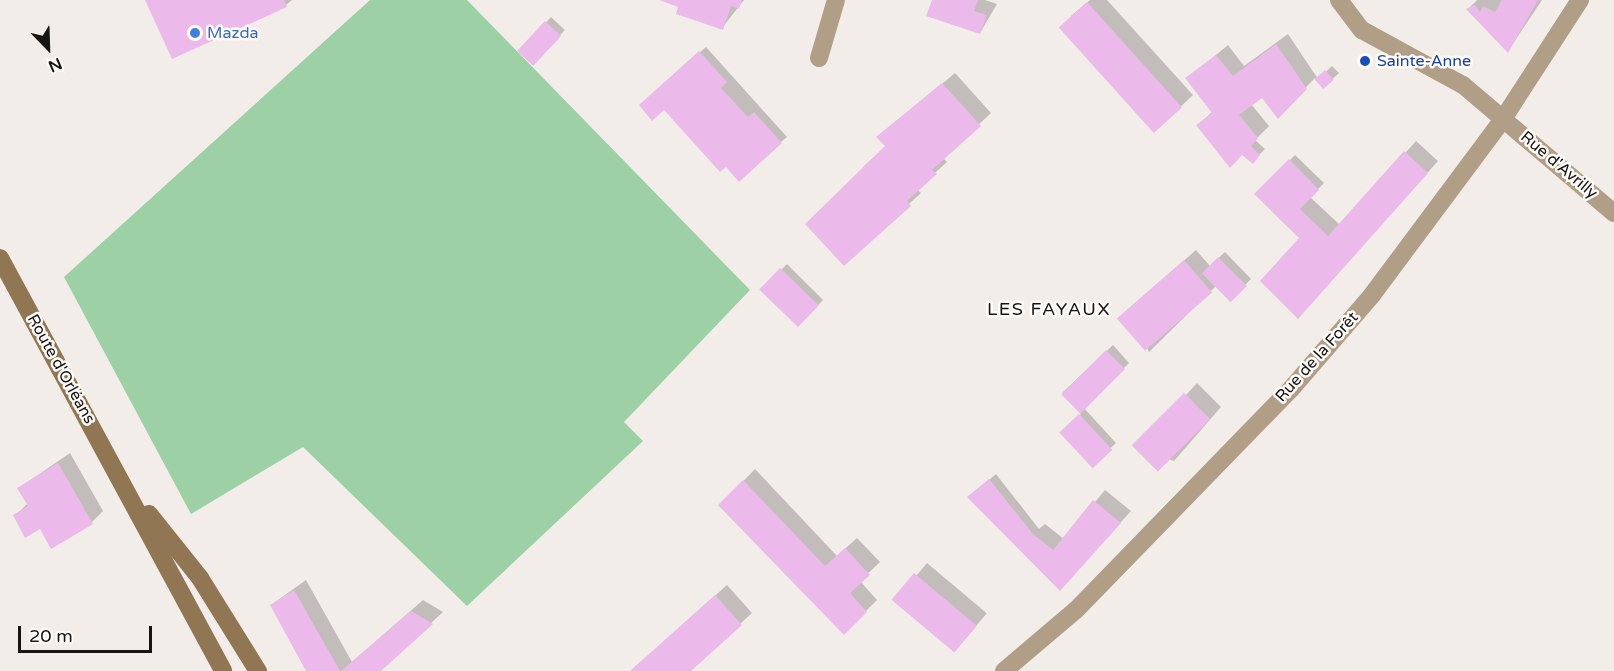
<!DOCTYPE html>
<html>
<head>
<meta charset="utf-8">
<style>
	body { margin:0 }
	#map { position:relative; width:1614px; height:671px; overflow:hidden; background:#f3edea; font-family:"Varela Round",sans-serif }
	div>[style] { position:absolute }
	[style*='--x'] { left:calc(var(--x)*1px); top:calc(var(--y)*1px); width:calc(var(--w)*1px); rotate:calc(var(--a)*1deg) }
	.green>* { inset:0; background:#9ed0a5 }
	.shadow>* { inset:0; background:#0003; transform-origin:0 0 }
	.building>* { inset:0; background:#ebb9ea; transform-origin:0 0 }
	.lane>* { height:18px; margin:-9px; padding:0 9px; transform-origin:9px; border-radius:9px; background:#b09e87 }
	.street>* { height:18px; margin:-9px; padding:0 9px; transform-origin:9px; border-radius:9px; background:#b09e87 }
	.secondary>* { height:18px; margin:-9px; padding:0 9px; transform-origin:9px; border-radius:9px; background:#917654 }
	.dots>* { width:16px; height:16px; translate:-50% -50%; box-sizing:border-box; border:3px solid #fffbf9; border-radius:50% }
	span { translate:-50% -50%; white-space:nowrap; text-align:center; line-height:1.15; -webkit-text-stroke:5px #fffbf9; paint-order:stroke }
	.shop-label { font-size:16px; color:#366cbe }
	.left { translate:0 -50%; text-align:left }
	.transit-label { font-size:16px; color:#164399 }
	.street-label { font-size:16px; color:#161513 }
	.neighbourhood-label { font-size:18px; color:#161513; letter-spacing:1.5px }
	.north { position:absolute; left:18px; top:18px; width:60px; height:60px; -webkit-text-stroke:4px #fffbf9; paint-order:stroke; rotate:157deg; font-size:16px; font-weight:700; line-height:24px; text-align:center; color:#161513 }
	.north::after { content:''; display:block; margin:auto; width:21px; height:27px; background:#161513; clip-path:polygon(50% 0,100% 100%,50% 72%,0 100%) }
	.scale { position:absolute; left:18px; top:626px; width:134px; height:27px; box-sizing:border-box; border:3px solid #161513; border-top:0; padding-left:8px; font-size:18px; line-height:21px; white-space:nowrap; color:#161513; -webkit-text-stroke:4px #fffbf9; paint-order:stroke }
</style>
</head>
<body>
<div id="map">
	<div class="green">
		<i style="clip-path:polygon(370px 0,467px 0,750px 290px,624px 422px,643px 441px,467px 606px,303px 447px,191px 514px,64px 277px)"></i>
	</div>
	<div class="shadow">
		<i style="clip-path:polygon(147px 0,292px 0,286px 5px)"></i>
		<i style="clip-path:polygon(663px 0,744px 0,722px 28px,682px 1px)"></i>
		<i style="clip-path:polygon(933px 0,985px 0,997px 4px,980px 33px)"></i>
		<i style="clip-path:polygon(1090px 0,1107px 0,1193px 95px,1155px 131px,1071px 16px)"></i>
		<i style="clip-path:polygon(1477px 0,1542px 0,1508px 51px,1468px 9px)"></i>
		<i style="left:551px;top:17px;width:19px;height:47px;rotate:43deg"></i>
		<i style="clip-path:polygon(1288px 34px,1318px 79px,1332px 66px,1339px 73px,1324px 87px,1315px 78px,1278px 116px,1262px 96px,1251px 104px,1269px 126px,1255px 140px,1265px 149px,1258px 156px,1198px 125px,1213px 111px,1187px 79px,1228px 45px,1244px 66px)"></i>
		<i style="clip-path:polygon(706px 47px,787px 137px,781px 142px,670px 79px)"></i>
		<i style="clip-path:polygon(955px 73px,991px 113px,943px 158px,947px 162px,917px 189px,921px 193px,844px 263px,872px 161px,862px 168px,886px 146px,878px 137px)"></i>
		<i style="clip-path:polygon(1416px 141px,1438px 161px,1298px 317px,1262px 281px,1301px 238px,1256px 194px,1295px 155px,1324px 183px,1310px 197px,1340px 225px)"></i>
		<i style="clip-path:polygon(1196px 250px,1210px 266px,1225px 252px,1251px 279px,1230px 300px,1216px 286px,1149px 352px,1130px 308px)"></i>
		<i style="left:787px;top:264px;width:51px;height:36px;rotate:45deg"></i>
		<i style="clip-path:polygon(1113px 345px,1129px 363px,1083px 407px,1116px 443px,1092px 466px,1061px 432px,1081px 414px,1062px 393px)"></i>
		<i style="clip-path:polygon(1197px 383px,1221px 407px,1174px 461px,1137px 449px)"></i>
		<i style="clip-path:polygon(70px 453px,103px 511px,92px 522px,40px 527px,15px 516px,28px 503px,19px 488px)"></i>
		<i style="clip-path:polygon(755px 469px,837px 556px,857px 538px,880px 562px,860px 581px,877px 600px,844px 633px,720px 505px)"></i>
		<i style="clip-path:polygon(996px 474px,1039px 529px,1045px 524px,1064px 539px,1105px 490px,1131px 511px,1060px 589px,969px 497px)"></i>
		<i style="left:927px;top:563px;width:78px;height:50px;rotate:40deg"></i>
		<i style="clip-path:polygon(306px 580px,352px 662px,423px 600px,443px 612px,379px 671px,308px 671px,271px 605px)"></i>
		<i style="clip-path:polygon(727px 585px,752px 613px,689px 671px,631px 671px)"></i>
	</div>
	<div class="building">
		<i style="clip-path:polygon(145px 0,284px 0,287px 7px,172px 59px)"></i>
		<i style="clip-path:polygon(659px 0,742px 0,739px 9px,731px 6px,723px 30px,676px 14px,678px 7px)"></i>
		<i style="clip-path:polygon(932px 0,978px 0,974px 11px,987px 15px,980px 34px,926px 16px)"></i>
		<i style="clip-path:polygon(1502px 0,1538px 0,1508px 53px,1466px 9px,1475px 5px,1480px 12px,1483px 6px,1495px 12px)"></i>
		<i style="left:1087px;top:2px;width:142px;height:38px;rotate:48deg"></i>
		<i style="left:545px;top:21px;width:22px;height:41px;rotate:43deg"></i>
		<i style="clip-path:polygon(1276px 44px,1307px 89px,1278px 119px,1262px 98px,1239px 115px,1258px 138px,1251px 146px,1260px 155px,1253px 164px,1242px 155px,1230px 168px,1196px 125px,1212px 113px,1185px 78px,1216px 55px,1233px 76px)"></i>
		<i style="clip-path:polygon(699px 51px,727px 82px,721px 88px,748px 117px,754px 112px,782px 143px,739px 182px,726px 167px,720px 172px,664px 110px,652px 121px,639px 105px)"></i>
		<i style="left:1325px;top:70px;width:13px;height:14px;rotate:48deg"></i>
		<i style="clip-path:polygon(942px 83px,981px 126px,932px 170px,937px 174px,907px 201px,911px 206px,844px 266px,805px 224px,885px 146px,876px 137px)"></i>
		<i style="clip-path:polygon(1404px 151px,1428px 173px,1298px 319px,1260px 281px,1299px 238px,1254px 194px,1289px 159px,1319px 190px,1300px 209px,1328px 236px)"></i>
		<i style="left:1218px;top:257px;width:41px;height:23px;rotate:45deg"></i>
		<i style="left:1184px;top:260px;width:43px;height:89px;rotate:49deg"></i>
		<i style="left:780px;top:268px;width:54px;height:30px;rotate:44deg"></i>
		<i style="left:1106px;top:350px;width:27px;height:63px;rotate:45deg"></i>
		<i style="left:1184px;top:393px;width:37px;height:74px;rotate:45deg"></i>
		<i style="left:1079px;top:414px;width:49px;height:27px;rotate:47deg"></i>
		<i style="clip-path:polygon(58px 463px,93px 524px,51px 549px,40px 529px,25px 538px,13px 515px,28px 506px,17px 488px)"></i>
		<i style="clip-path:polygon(989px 479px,1033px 534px,1053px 550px,1093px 500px,1121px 523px,1060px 591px,967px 497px)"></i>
		<i style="clip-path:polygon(743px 480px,825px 566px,845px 548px,870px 575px,850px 593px,867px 612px,844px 635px,718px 505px)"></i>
		<i style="left:914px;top:573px;width:82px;height:35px;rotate:40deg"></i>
		<i style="clip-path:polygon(294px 590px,340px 671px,306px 671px,270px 605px)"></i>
		<i style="clip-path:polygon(715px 595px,742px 625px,691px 671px,630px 671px)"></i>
		<i style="clip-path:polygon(411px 611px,433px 624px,381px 671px,341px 671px)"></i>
	</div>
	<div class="lane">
		<i style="--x:1004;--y:671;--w:94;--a:-40.3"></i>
		<i style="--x:1076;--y:610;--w:308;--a:-45.8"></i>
		<i style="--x:1291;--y:389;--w:124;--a:-49.2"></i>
		<i style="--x:1372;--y:295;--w:219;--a:-53.3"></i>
	</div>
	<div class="street">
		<i style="--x:1339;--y:0;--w:38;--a:53"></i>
		<i style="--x:1362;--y:30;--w:115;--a:28.6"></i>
		<i style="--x:1463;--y:85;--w:198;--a:40.3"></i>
		<i style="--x:819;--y:58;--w:60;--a:-73.7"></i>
		<i style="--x:1503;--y:119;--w:142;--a:-57.1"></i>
	</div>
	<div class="secondary">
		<i style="--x:0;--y:258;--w:469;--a:61.6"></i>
		<i style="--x:149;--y:514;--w:82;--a:51.4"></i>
		<i style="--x:200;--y:578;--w:110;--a:58.1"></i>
	</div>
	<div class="dots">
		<i style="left:195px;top:33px;background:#3f7fe0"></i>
		<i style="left:1365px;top:61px;background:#1a4fb4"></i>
	</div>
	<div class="shop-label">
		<span class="left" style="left:207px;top:33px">Mazda</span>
	</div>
	<div class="transit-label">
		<span class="left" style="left:1377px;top:61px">Sainte-Anne</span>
	</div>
	<div class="street-label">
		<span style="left:1559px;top:165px;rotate:40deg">Rue d'Avrilly</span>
		<span style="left:1317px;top:357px;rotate:-48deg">Rue de la Forêt</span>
		<span style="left:61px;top:369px;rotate:61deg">Route d'Orléans</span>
	</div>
	<div class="neighbourhood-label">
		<span style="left:1049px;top:309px">LES FAYAUX</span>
	</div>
	<div class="north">N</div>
	<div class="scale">20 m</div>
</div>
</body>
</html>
